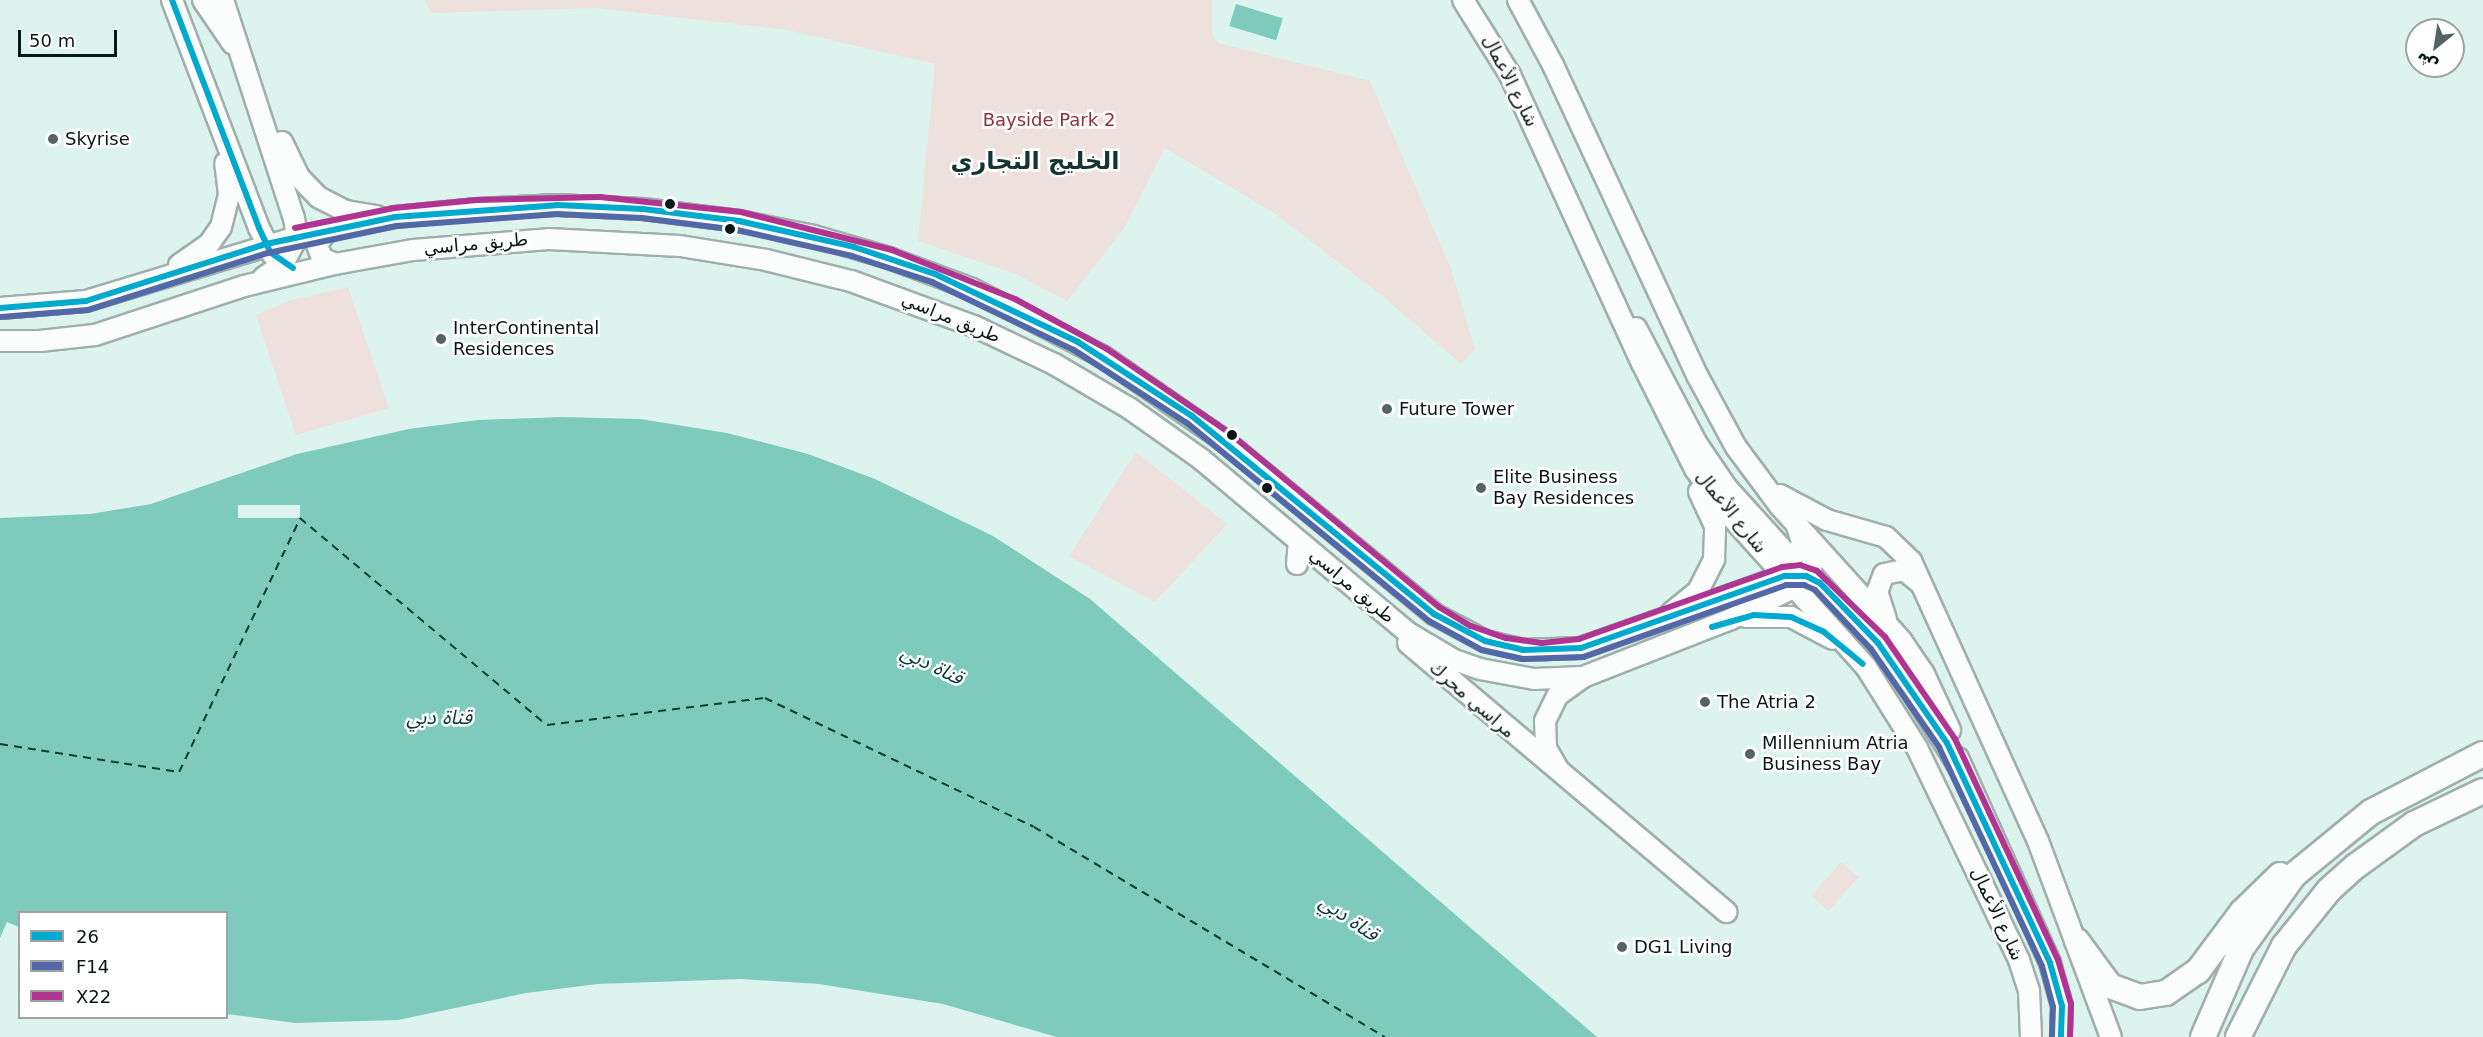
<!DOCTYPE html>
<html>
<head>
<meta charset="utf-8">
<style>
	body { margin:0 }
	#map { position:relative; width:2483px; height:1037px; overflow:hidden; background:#ddf3ee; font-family:"DejaVu Sans","Noto Sans Arabic",sans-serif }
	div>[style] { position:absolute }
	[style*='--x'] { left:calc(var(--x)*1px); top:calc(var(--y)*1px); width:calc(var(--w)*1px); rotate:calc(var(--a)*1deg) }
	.green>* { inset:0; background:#eee0dc; transform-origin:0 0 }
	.water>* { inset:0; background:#7ecabd; transform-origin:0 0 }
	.pier>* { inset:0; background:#ddf3ee; transform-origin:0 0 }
	.ferry>* { height:1.5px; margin-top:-0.75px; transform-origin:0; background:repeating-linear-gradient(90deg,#0c3b34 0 8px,transparent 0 14px) }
	.roads { filter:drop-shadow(2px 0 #9fafab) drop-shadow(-2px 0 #9fafab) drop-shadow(0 2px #9fafab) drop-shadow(0 -2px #9fafab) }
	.minor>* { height:20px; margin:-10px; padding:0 10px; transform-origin:10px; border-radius:10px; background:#fafdfc }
	.major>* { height:24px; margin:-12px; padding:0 12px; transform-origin:12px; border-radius:12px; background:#fafdfc }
	.bus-1>* { height:6px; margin:-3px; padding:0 3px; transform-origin:3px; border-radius:3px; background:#00a9ce }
	.bus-2>* { height:6px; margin:-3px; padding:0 3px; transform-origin:3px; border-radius:3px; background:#5368a7 }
	.bus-3>* { height:6px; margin:-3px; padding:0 3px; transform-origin:3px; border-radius:3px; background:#b03593 }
	.dots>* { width:16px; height:16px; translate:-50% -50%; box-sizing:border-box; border:3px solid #fff; border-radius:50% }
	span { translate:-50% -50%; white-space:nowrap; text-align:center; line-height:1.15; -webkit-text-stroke:5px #fff; paint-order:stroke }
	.street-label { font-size:18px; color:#0a1815 }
	.park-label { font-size:18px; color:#8e3034 }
	.poi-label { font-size:18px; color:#0a1815 }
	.left { translate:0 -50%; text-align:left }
	.water-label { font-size:20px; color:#0c3b34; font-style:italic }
	.district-label { font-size:24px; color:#13342f; font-weight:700 }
	.legend { position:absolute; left:18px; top:911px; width:210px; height:108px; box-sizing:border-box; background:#fff; border:2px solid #9da3a1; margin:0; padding:8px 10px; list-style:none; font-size:18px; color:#0a1815 }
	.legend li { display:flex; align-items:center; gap:12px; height:30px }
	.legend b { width:30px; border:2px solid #9da3a1 }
	.north { position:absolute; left:2405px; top:18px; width:60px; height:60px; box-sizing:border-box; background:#fff; border:2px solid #9da3a1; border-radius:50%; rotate:210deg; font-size:16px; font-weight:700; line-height:24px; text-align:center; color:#0a1815 }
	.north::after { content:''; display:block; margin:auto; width:21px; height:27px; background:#546561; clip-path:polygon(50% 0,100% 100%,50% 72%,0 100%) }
	.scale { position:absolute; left:18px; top:30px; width:99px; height:27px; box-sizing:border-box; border:3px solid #0a1815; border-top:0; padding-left:8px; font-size:18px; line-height:21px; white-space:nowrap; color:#0a1815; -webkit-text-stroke:4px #fff; paint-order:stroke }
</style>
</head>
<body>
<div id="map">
	<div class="green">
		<i style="clip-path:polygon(424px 0,1212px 0,1212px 33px,1218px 43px,1370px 81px,1451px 269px,1475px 349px,1461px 364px,1385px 298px,1274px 213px,1165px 148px,1123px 230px,1067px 301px,1016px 274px,918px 241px,935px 64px,787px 30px,596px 8px,431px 13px)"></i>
		<i style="clip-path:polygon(348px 287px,389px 408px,296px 435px,256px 315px,292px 300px)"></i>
		<i style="clip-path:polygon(1136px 452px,1227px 524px,1155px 602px,1069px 556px)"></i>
		<i style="left:1841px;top:862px;width:23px;height:45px;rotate:41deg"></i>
	</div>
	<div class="water">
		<i style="left:1236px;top:4px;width:49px;height:23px;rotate:17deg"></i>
		<i style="clip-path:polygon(562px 417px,640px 419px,727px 433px,808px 454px,875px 479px,993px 536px,1090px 599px,1597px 1037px,1057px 1037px,943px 1004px,819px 984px,741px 979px,597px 984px,526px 993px,398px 1020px,295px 1023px,227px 1014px,226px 912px,20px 912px,19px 927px,7px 922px,0 938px,0 518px,90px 514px,151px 504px,297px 454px,409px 429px,478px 420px)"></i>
	</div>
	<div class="pier">
		<i style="left:300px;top:505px;width:13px;height:62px;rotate:90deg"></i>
	</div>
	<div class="ferry">
		<i style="--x:0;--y:744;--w:181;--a:8.9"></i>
		<i style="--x:179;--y:772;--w:281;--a:-64.5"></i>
		<i style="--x:300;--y:518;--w:322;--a:40"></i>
		<i style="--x:547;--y:725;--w:220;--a:-7.1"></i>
		<i style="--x:765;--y:698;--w:298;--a:25.6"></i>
		<i style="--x:1034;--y:827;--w:409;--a:30.9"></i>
	</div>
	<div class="roads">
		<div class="minor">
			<i style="--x:172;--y:0;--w:244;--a:69.1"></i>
			<i style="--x:259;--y:228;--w:30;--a:63"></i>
			<i style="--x:203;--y:0;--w:53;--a:55.7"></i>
			<i style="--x:223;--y:0;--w:229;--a:72"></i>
			<i style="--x:294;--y:218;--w:19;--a:81"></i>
			<i style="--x:297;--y:237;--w:30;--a:117"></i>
			<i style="--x:283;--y:264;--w:24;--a:145"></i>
			<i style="--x:1463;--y:0;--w:89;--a:57.9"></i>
			<i style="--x:1510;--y:75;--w:317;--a:65.4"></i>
			<i style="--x:1642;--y:363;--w:119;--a:63.4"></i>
			<i style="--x:1695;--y:469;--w:54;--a:53.3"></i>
			<i style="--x:1727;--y:512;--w:208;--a:48.1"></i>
			<i style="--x:1866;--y:667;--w:96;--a:57.8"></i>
			<i style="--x:1917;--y:748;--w:235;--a:64.3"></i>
			<i style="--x:2019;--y:960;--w:33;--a:72"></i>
			<i style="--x:2029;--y:991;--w:46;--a:87.5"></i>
			<i style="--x:1518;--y:0;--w:74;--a:61.7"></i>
			<i style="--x:1553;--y:65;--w:342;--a:65.1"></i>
			<i style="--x:1697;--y:375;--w:82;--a:61.6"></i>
			<i style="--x:1736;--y:447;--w:72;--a:53.4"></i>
			<i style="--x:1779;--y:505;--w:182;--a:47.9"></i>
			<i style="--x:1901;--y:640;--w:41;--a:55.9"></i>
			<i style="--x:1924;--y:674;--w:62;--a:65.1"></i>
			<i style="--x:282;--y:142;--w:39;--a:64"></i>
			<i style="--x:299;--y:177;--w:28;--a:46"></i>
			<i style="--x:318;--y:197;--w:30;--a:27"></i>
			<i style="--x:345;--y:211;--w:32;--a:9"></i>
			<i style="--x:332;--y:230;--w:8;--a:157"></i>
			<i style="--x:325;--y:233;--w:14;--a:124"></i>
			<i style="--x:317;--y:245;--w:14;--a:69"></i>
			<i style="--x:322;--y:258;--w:14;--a:25"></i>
			<i style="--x:179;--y:265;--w:37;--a:-35"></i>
			<i style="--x:209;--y:244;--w:21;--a:-55"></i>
			<i style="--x:221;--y:227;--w:34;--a:-76"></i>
			<i style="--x:229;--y:194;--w:31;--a:-97"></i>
			<i style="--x:0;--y:308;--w:86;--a:-4.7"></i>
			<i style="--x:86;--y:301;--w:220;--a:-16.9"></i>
			<i style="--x:297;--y:237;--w:100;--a:-11.5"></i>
			<i style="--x:395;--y:217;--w:82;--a:-5.6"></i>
			<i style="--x:477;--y:209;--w:80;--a:-2.9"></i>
			<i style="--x:557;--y:205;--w:86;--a:2.7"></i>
			<i style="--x:643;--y:209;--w:97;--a:7.1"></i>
			<i style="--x:739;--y:221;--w:76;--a:11.3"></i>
			<i style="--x:814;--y:236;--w:78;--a:16.3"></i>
			<i style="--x:889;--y:258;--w:89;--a:20.5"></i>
			<i style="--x:972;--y:289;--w:146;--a:27.3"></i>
			<i style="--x:1102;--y:356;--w:146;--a:34.7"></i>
			<i style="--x:1222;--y:439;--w:275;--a:39.5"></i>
			<i style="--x:1434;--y:614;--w:58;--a:27.9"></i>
			<i style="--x:1485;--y:641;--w:39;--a:13"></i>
			<i style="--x:1523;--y:650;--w:58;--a:-2"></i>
			<i style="--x:1581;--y:648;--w:215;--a:-19.5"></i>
			<i style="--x:1784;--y:576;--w:15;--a:-8"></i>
			<i style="--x:1799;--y:574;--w:15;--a:20"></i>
			<i style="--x:1813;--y:579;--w:61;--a:42.3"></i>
			<i style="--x:1858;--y:620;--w:61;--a:50.3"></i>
			<i style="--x:1897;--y:667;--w:121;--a:58.1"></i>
			<i style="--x:1636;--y:328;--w:131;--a:62.3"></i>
			<i style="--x:1697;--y:444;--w:53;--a:55.7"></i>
			<i style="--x:1727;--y:488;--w:88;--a:47.8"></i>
			<i style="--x:1786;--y:553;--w:10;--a:0"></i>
			<i style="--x:1796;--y:553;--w:11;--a:-49"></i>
			<i style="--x:1803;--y:545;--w:22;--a:-108"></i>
			<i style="--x:0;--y:341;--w:40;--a:0"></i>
			<i style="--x:40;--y:341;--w:55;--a:-6.2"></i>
			<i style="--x:95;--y:335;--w:157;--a:-18.2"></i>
			<i style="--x:244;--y:286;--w:94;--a:-13.6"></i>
			<i style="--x:335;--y:264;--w:79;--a:-10.2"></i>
			<i style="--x:413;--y:250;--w:136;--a:-4.6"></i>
			<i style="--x:549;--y:239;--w:131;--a:3.1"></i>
			<i style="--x:680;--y:246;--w:87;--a:9.2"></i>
			<i style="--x:766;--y:260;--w:88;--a:13.9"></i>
			<i style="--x:851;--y:281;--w:131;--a:20.1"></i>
			<i style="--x:974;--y:326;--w:89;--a:25.4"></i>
			<i style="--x:1054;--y:364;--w:87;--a:30.4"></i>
			<i style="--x:1129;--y:408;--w:88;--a:35.3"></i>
			<i style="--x:1201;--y:459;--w:269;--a:40"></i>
			<i style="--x:1407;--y:632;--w:55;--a:30.8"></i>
			<i style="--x:1454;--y:660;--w:28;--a:19"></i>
			<i style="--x:1480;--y:669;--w:55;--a:10.5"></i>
			<i style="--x:1534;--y:679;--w:49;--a:-2.3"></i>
			<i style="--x:1583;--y:677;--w:159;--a:-21.4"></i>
			<i style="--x:1731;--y:619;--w:72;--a:-26.6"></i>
			<i style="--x:1795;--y:587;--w:26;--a:-51"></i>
			<i style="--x:1811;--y:567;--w:20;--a:-70"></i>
			<i style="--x:1780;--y:495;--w:53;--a:28"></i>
			<i style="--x:1827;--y:520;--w:61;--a:16.1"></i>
			<i style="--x:1886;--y:537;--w:35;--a:44"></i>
			<i style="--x:1911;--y:561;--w:307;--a:65.6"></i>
			<i style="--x:2038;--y:841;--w:209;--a:69.6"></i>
			<i style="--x:1297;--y:564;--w:22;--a:-85"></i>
			<i style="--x:1671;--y:613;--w:35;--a:-39"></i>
			<i style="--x:1698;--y:591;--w:36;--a:-63"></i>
			<i style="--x:1714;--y:559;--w:33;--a:-88"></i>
			<i style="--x:1715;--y:526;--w:38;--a:-115"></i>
			<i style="--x:1745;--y:617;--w:46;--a:0"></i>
			<i style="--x:1791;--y:617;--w:47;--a:27.6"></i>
			<i style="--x:1886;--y:619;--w:28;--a:-108"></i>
			<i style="--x:1877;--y:592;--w:19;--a:-69"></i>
			<i style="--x:1884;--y:574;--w:20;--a:-11"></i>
			<i style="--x:1904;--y:570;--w:21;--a:39"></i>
			<i style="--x:1408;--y:643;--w:417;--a:40.2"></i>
			<i style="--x:1958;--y:758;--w:225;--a:65.8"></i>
			<i style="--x:2050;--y:963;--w:45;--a:74.4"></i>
			<i style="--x:2062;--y:1006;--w:31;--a:92"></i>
			<i style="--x:1558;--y:769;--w:24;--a:-120"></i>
			<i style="--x:1546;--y:748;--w:27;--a:-92"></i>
			<i style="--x:1545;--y:721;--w:28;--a:-64"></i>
			<i style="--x:1557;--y:696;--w:32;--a:-36"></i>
		</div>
		<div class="major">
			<i style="--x:2077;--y:941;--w:56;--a:53.7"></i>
			<i style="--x:2110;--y:986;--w:32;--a:20"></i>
			<i style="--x:2140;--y:997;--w:26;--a:-9"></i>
			<i style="--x:2166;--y:993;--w:39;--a:-35"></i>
			<i style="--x:2198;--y:971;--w:74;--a:-53.3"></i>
			<i style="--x:2242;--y:912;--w:53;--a:-44.2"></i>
			<i style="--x:2203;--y:1037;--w:96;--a:-66.6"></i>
			<i style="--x:2241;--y:949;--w:91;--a:-54.4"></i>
			<i style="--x:2294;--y:875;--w:99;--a:-39.3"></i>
			<i style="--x:2371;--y:812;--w:126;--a:-27.4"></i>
			<i style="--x:2238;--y:1037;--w:102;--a:-63.2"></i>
			<i style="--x:2284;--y:946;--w:72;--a:-51.2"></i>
			<i style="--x:2329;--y:890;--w:36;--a:-42"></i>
			<i style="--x:2356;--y:866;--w:72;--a:-35.9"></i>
			<i style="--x:2414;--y:824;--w:76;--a:-25.6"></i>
		</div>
	</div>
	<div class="bus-1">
		<i style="--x:172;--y:0;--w:244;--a:69.1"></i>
		<i style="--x:259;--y:228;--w:26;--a:65"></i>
		<i style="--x:270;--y:252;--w:28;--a:35"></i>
		<i style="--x:0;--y:308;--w:86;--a:-4.7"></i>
		<i style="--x:86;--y:301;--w:189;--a:-17.6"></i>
		<i style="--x:266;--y:244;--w:132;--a:-11.8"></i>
		<i style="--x:395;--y:217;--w:162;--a:-4.2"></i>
		<i style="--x:557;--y:205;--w:86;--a:2.7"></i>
		<i style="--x:643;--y:209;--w:97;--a:7.1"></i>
		<i style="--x:739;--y:221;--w:118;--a:12.7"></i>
		<i style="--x:854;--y:247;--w:85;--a:18.4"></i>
		<i style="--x:935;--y:274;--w:158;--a:25.4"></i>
		<i style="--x:1078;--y:342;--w:136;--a:33"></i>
		<i style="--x:1192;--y:416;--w:313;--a:39.3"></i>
		<i style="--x:1434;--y:614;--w:58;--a:27.9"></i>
		<i style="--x:1485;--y:641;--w:39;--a:13"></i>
		<i style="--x:1523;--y:650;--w:58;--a:-2"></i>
		<i style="--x:1581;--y:648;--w:215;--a:-19.5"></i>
		<i style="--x:1784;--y:576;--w:22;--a:0"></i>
		<i style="--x:1806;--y:576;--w:16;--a:27"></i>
		<i style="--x:1820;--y:583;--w:83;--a:46"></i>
		<i style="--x:1878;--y:643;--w:121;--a:55.4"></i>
		<i style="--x:1947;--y:743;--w:243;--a:64.9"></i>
		<i style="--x:2050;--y:963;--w:45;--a:74.4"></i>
		<i style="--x:2062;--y:1006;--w:31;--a:92"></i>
		<i style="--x:1712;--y:627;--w:44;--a:-15.9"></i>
		<i style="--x:1754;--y:615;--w:37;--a:3"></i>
		<i style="--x:1791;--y:617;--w:36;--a:24"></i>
		<i style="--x:1824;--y:632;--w:50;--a:39.4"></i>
	</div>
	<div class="bus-2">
		<i style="--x:1;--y:317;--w:87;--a:-4.6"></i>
		<i style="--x:88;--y:310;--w:189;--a:-17.6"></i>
		<i style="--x:268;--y:253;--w:131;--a:-11.9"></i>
		<i style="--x:396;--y:226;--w:161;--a:-4.3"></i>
		<i style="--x:557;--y:214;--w:85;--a:2.7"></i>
		<i style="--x:642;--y:218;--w:96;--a:7.2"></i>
		<i style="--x:737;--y:230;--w:118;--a:12.7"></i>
		<i style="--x:852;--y:256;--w:84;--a:18"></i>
		<i style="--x:932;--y:282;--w:157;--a:25.6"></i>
		<i style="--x:1074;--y:350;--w:135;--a:32.9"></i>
		<i style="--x:1187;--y:423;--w:313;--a:39.3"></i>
		<i style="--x:1429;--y:621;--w:60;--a:28.7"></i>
		<i style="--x:1482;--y:650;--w:42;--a:12.4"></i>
		<i style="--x:1523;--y:659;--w:60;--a:-1.9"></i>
		<i style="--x:1583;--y:657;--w:215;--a:-19.5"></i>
		<i style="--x:1786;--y:585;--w:18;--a:0"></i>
		<i style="--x:1804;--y:585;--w:12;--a:24"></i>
		<i style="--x:1815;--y:590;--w:81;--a:46.5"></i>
		<i style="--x:1871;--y:649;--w:119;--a:55.2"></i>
		<i style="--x:1939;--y:747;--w:242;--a:64.8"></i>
		<i style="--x:2042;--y:966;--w:42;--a:75"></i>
		<i style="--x:2053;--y:1007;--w:30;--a:92"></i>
	</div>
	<div class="bus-3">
		<i style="--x:295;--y:228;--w:101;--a:-11.4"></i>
		<i style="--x:394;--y:208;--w:83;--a:-5.5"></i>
		<i style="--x:477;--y:200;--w:123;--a:-1.4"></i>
		<i style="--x:600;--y:197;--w:142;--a:6.1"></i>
		<i style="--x:741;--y:212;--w:156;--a:14.1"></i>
		<i style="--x:892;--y:250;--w:132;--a:21.7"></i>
		<i style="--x:1015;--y:299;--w:105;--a:28.5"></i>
		<i style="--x:1107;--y:349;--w:147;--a:34.4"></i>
		<i style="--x:1228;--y:432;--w:274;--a:39.7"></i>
		<i style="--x:1439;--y:607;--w:37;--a:31"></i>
		<i style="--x:1471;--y:626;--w:37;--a:19"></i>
		<i style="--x:1506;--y:638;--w:36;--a:8"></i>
		<i style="--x:1542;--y:643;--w:37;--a:-6"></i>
		<i style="--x:1579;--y:639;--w:215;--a:-19.5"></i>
		<i style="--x:1782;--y:567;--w:18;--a:-6"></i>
		<i style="--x:1800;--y:565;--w:18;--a:19"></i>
		<i style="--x:1817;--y:571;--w:95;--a:44.1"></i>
		<i style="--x:1885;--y:637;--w:124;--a:55.5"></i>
		<i style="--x:1955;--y:739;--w:244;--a:65"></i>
		<i style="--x:2058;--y:960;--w:46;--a:73.5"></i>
		<i style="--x:2071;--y:1004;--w:33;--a:92"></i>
	</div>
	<div class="dots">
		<i style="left:53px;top:139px;background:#546561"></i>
		<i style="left:670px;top:204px;background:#0a1815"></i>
		<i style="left:730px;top:229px;background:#0a1815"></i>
		<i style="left:441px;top:339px;background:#546561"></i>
		<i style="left:1387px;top:409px;background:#546561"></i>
		<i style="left:1232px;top:435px;background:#0a1815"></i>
		<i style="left:1267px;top:488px;background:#0a1815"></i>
		<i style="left:1481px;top:488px;background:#546561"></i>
		<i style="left:1705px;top:702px;background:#546561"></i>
		<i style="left:1750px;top:754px;background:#546561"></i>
		<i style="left:1622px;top:947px;background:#546561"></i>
	</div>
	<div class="street-label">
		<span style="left:1510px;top:81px;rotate:63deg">شارع الأعمال</span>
		<span style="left:476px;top:244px;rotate:-5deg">طريق مراسي</span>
		<span style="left:951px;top:318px;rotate:22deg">طريق مراسي</span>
		<span style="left:1731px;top:512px;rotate:51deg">شارع الأعمال</span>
		<span style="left:1352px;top:586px;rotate:40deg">طريق مراسي</span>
		<span style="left:1472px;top:700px;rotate:41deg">مراسي محرك</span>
		<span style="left:1997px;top:914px;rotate:65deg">شارع الأعمال</span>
	</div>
	<div class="park-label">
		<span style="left:1049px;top:120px">Bayside Park 2</span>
	</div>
	<div class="poi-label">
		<span class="left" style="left:65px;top:139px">Skyrise</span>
		<span class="left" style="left:453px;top:339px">InterContinental<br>Residences</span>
		<span class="left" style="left:1399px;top:409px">Future Tower</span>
		<span class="left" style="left:1493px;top:488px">Elite Business<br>Bay Residences</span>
		<span class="left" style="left:1717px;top:702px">The Atria 2</span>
		<span class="left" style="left:1762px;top:754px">Millennium Atria<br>Business Bay</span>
		<span class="left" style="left:1634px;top:947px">DG1 Living</span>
	</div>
	<div class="water-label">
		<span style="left:932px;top:665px;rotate:26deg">قناة دبي</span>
		<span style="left:439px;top:717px">قناة دبي</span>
		<span style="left:1349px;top:918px;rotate:34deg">قناة دبي</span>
	</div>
	<div class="district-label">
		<span style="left:1035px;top:162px">الخليج التجاري</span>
	</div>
	<ul class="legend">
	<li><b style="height:8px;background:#00a9ce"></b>26</li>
	<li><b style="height:8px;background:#5368a7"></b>F14</li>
	<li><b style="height:8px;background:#b03593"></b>X22</li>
	</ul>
	<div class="north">ش</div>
	<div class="scale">50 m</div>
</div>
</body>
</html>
